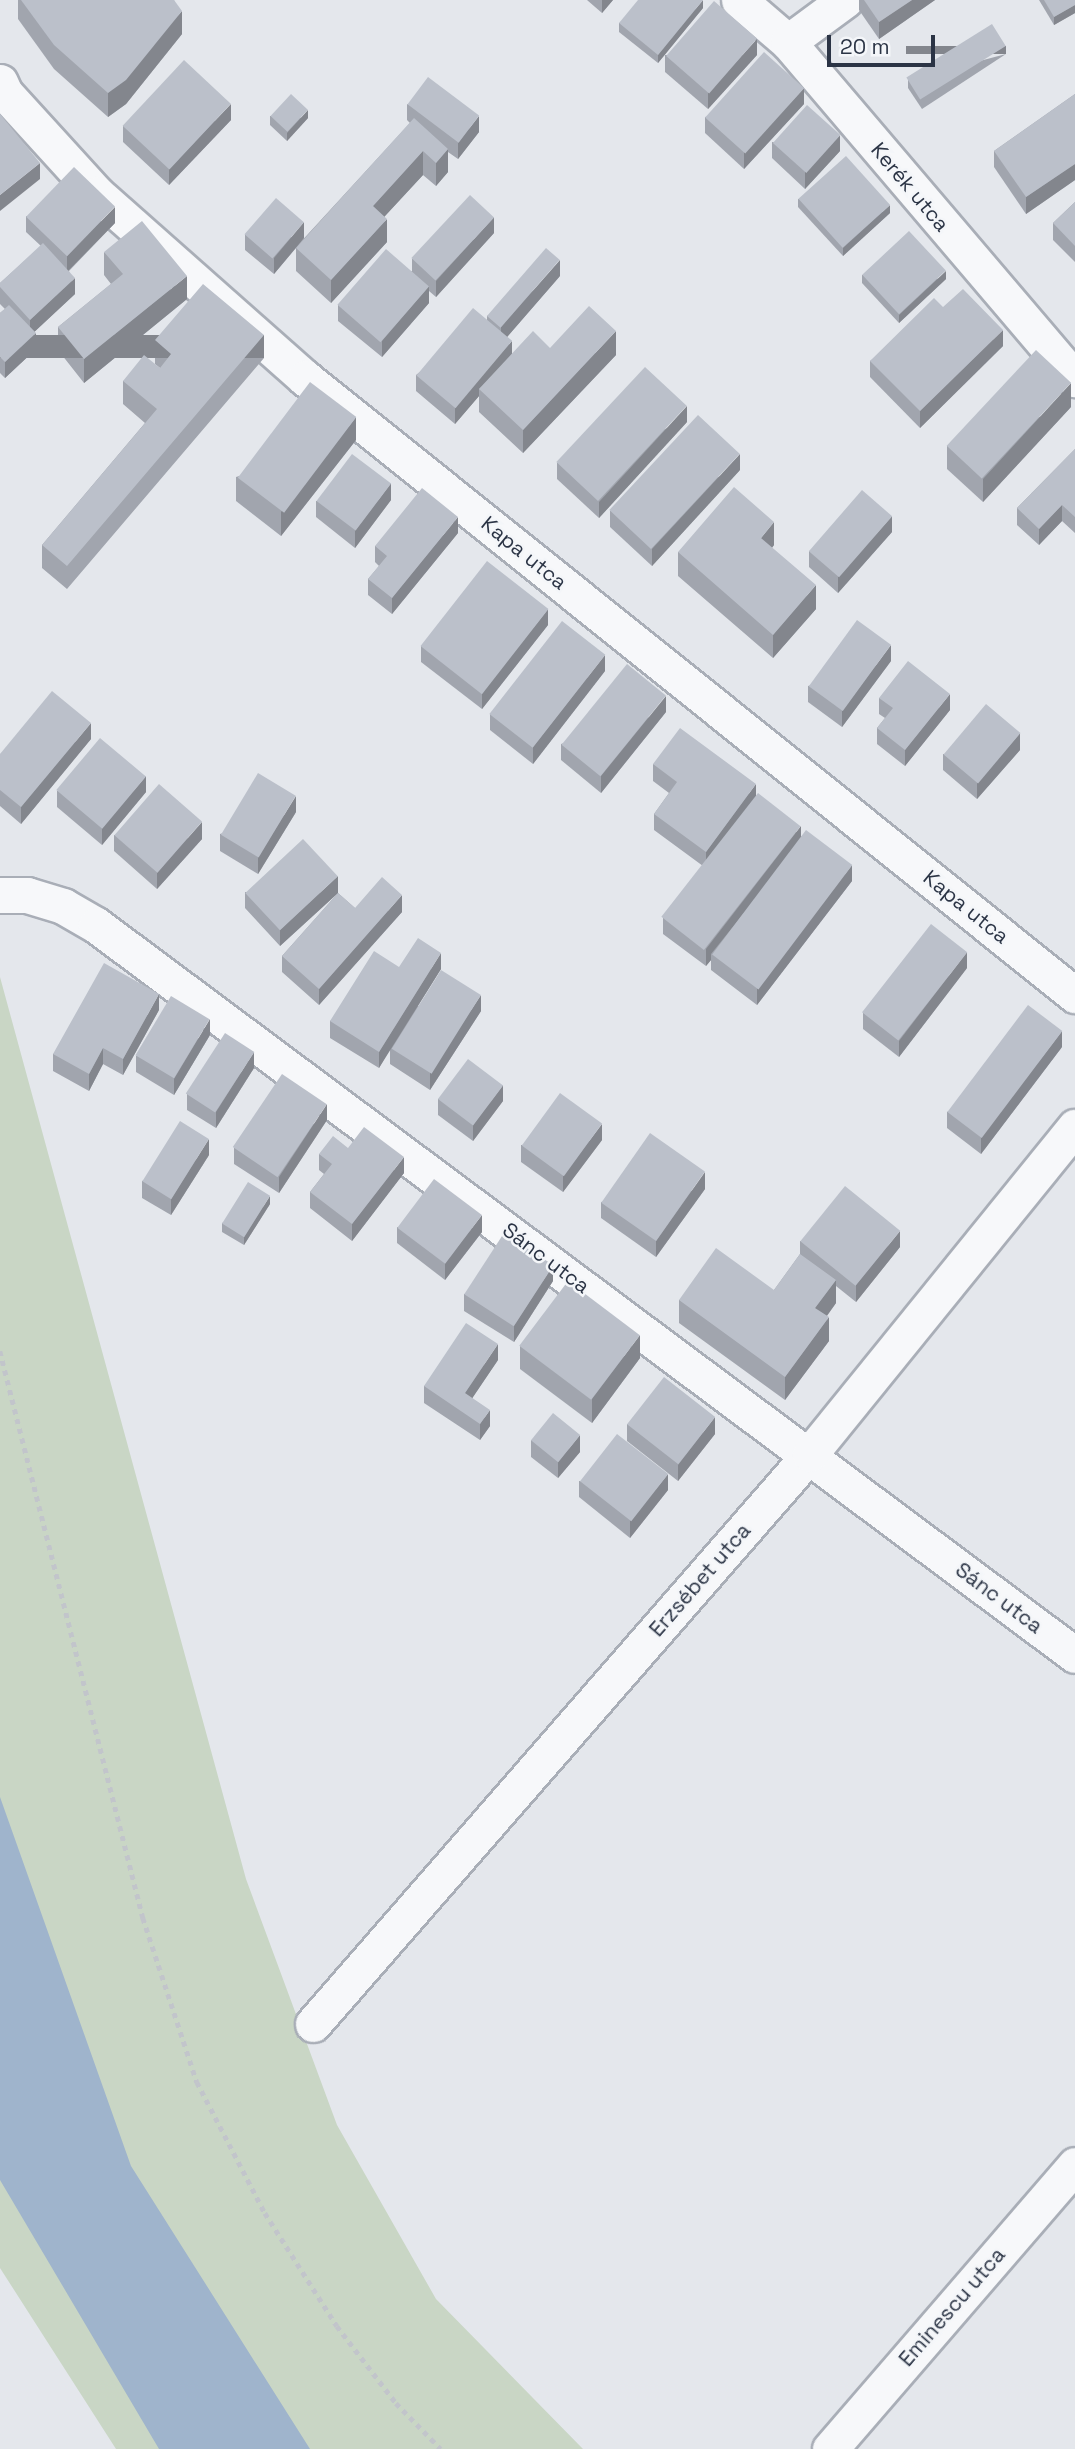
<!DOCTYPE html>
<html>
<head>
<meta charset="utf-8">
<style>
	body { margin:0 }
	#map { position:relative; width:1075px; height:2449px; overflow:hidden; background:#e4e7ec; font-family:"Space Grotesk",sans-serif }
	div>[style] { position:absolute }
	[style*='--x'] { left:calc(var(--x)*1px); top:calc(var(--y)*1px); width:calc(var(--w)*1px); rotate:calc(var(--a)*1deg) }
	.green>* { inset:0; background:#c9d6c5 }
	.water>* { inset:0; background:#9fb4cc }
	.path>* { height:4.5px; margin-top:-2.25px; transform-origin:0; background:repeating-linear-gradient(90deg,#c2c5cb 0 5px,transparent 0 10px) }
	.roads { filter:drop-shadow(2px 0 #a9aeb7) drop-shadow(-2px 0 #a9aeb7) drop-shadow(0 2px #a9aeb7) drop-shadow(0 -2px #a9aeb7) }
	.street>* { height:35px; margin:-17.5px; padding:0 17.5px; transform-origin:17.5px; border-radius:17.5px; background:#f7f8fa }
	.wall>* { inset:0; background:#a1a5ae }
	.shaded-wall>* { inset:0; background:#83868d; transform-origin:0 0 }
	.building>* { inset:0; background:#bbc0ca; transform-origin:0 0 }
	span { translate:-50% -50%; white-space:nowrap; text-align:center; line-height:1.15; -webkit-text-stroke:5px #f4f6f9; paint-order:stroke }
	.street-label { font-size:21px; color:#2b3445 }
	.scale { position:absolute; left:827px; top:35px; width:108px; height:32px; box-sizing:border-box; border:4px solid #2b3445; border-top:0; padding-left:9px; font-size:21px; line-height:24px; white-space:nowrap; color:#2b3445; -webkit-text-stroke:5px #f4f6f9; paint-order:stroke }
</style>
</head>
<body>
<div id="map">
	<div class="green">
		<i style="clip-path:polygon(0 977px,246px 1879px,337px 2125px,436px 2299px,583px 2449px,116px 2449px,0 2268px)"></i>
	</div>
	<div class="water">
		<i style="clip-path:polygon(0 1797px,131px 2166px,310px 2449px,159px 2449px,0 2180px)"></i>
	</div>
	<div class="path">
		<i style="--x:0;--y:1351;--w:585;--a:75.84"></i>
		<i style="--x:143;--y:1918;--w:173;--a:71.8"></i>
		<i style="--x:197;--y:2082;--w:148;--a:62.6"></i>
		<i style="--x:265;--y:2213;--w:134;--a:57.5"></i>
		<i style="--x:337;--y:2326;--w:97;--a:52.5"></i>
		<i style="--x:396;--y:2403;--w:64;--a:45.6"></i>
	</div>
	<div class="roads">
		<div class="street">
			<i style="--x:739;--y:0;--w:65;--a:40.6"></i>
			<i style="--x:788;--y:42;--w:443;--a:49.6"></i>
			<i style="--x:788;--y:42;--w:71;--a:-36.4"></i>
			<i style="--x:0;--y:82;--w:12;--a:66"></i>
			<i style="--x:5;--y:93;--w:137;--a:47.7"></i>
			<i style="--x:97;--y:194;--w:278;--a:41.5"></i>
			<i style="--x:305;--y:378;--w:987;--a:38.71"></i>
			<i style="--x:0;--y:895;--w:27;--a:0"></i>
			<i style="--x:27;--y:895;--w:38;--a:17"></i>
			<i style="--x:63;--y:906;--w:38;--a:30"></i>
			<i style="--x:96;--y:925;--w:1221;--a:36.71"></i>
			<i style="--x:313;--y:2024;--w:756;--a:-48.91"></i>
			<i style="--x:810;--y:1454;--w:421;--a:-51"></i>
			<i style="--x:830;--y:2449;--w:375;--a:-49.2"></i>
		</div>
	</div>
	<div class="wall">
		<i style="clip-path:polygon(18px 0,174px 0,182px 34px,126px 104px,108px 117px,54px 69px,18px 19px)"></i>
		<i style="clip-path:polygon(587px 0,613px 0,602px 13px)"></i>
		<i style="clip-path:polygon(859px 0,935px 0,879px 39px,859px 10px)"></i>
		<i style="clip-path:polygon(1039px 0,1075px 0,1075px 13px,1054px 25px)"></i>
		<i style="clip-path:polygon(703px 8px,658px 63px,619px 32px,619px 23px)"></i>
		<i style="clip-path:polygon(1006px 54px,922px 109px,908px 88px,908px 80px)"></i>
		<i style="clip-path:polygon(665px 55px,757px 55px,708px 109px,665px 72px)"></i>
		<i style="clip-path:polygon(1075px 94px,1075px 180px,1026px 214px,994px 167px,994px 151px)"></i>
		<i style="clip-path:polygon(407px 104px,479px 132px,458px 159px,448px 152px,448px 172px,436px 186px,423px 175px,384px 217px,387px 242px,331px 303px,296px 271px,296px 248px,274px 274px,245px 250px,245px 234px,304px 238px,297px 246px,410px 123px,407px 120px)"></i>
		<i style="clip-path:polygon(804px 104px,744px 169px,705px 133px,705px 117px)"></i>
		<i style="clip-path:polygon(270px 116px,308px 118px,287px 141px,270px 125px)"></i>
		<i style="clip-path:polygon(231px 120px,169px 185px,123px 142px,123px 126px)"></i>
		<i style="clip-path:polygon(772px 142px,840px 151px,805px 189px,772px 158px)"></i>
		<i style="clip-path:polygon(798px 199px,890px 213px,843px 256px,798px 207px)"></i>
		<i style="clip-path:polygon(1075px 202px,1075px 262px,1053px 240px,1053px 223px)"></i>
		<i style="clip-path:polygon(26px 216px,115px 223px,69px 271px,75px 294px,34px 332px,36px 349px,5px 378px,0 373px,0 313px,5px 309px,0 304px,0 283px,41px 246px,26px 232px)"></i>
		<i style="clip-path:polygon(494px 233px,436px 297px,429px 291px,429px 303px,382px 357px,338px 321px,338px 305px,412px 271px,412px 259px)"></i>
		<i style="clip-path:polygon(104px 252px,187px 299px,84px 383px,58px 350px,58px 327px,111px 284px,104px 275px)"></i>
		<i style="clip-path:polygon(862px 275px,946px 279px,899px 323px,862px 283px)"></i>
		<i style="clip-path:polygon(560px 276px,507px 337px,512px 354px,550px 348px,616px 355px,523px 453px,479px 412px,479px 396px,455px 424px,416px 391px,416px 375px,487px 320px,487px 316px)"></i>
		<i style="clip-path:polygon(943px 307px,1003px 346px,920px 428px,870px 377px,870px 361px)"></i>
		<i style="clip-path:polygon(155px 340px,264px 358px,67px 589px,42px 568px,42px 545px,145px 423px,123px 404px,123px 381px,160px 368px,155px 364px)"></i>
		<i style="clip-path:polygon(1071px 407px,983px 502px,947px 469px,947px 446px)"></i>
		<i style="clip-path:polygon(687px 422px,599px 518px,557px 479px,557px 463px)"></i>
		<i style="clip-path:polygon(356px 440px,281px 536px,236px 501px,236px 477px)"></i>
		<i style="clip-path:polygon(1075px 449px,1075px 533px,1062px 521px,1039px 545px,1017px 525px,1017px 508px)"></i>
		<i style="clip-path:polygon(740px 470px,652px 566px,610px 527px,610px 511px)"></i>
		<i style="clip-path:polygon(391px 500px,355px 548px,316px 517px,316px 501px)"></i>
		<i style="clip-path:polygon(892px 532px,838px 593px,809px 567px,809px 551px)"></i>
		<i style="clip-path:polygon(458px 533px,392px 614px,368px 595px,368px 579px,379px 566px,375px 562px,375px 546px)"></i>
		<i style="clip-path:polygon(774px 545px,772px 548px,816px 609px,773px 658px,678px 576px,678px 552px)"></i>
		<i style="clip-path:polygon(548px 625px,482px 709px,421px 662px,421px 646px)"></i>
		<i style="clip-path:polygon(891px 661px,842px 727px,808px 702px,808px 686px)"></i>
		<i style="clip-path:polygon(605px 671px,533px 764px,490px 730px,490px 714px)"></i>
		<i style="clip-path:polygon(879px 698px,950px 710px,905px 766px,877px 744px,877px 728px,885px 718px,879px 714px)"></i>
		<i style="clip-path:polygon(666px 712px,601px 793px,561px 760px,561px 744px)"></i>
		<i style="clip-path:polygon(91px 739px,21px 824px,0 806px,0 754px)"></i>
		<i style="clip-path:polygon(1020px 750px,977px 799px,943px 770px,943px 754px)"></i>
		<i style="clip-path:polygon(653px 764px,756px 796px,852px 881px,757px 1005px,711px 970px,711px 960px,706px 966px,663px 934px,663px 918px,703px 866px,654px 830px,654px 814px,669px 793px,653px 781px)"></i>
		<i style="clip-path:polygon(57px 791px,146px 792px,102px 845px,57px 807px)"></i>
		<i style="clip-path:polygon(296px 812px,258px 874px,220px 851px,220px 834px)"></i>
		<i style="clip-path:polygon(114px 835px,202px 839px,157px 889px,114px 851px)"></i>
		<i style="clip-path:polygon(245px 892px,338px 893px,355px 908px,402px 912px,319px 1005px,282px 972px,282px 956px,338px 893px,280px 946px,245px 908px)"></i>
		<i style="clip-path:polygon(399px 967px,441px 969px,418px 1006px,481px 1011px,430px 1090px,390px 1064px,390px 1049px,379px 1068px,330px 1038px,330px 1021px)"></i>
		<i style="clip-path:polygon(967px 968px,899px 1057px,863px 1029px,863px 1013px)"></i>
		<i style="clip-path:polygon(159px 1010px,123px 1075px,103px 1064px,89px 1091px,53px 1071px,53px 1054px)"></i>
		<i style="clip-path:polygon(210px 1035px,174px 1095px,136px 1072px,136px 1056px)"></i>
		<i style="clip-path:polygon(1062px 1047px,981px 1154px,947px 1128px,947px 1112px)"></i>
		<i style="clip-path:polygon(254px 1068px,216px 1128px,187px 1110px,187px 1094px)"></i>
		<i style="clip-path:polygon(438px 1099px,503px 1101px,473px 1141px,438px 1115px)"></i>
		<i style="clip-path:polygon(327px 1120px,279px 1193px,234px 1164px,234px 1148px)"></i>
		<i style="clip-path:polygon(602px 1140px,563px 1192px,521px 1162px,521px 1145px)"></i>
		<i style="clip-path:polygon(319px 1154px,404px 1173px,352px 1241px,310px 1208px,310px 1192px,324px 1174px,319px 1170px)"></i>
		<i style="clip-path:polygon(209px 1155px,171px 1215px,142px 1198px,142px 1181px)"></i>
		<i style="clip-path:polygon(705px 1189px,656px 1257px,601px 1218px,601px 1202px)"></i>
		<i style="clip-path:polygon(270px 1204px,244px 1245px,222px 1232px,222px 1223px)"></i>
		<i style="clip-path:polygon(397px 1227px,482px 1232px,445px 1280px,397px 1243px)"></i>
		<i style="clip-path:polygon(800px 1241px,900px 1247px,856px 1302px,836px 1286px,836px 1303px,827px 1316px,829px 1341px,785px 1400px,679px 1323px,679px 1300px,774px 1290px,800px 1254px)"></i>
		<i style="clip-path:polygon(553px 1281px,514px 1342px,464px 1311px,464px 1294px)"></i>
		<i style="clip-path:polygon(520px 1346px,640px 1358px,592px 1423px,520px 1369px)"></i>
		<i style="clip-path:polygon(498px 1360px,472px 1398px,490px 1426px,480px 1440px,424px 1403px,424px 1386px)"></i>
		<i style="clip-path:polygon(627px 1424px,715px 1434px,678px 1481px,627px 1441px)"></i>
		<i style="clip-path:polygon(531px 1440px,580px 1452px,558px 1478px,531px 1457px)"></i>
		<i style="clip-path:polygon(579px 1481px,668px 1490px,630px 1538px,579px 1497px)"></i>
	</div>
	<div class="shaded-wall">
		<i style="clip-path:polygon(602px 0,613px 0,602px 13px)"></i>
		<i style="clip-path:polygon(703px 0,703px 8px,658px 63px,658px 55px)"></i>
		<i style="clip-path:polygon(912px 0,935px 0,879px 39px,879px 22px)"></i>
		<i style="clip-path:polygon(1075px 5px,1075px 13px,1054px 25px,1054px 17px)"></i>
		<i style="clip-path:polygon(182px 11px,182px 34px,126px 104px,108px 117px,108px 93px)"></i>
		<i style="clip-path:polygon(757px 39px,757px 55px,708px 109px,708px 93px)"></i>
		<i style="left:1006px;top:46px;width:8px;height:100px;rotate:90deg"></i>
		<i style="clip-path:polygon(804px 88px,804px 104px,744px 169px,744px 152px)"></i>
		<i style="clip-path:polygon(231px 104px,231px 120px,169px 185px,169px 169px)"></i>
		<i style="clip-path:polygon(308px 110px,308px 118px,287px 141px,287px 133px)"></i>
		<i style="clip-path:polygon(479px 116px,479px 132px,458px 159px,458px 143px)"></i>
		<i style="clip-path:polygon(840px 135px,840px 151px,805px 189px,805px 172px)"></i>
		<i style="clip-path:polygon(448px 149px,448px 172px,436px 186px,436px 163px)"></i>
		<i style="clip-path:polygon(423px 151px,423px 175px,373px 229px,373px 206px)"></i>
		<i style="clip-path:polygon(40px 163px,40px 179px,0 211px,0 195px)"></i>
		<i style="clip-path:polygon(1075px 164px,1075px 180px,1026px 214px,1026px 197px)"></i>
		<i style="clip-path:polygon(890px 205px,890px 213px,843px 256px,843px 248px)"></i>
		<i style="clip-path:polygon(115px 207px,115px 223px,67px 272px,67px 256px)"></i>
		<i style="clip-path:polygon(494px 217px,494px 233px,436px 297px,436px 281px)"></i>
		<i style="clip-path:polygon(387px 219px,387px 242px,331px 303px,331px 280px)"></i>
		<i style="clip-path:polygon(304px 222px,304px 238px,274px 274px,274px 258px)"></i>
		<i style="clip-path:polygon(560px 260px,560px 276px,501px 344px,501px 327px)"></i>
		<i style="clip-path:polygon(946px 271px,946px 279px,899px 323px,899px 315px)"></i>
		<i style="clip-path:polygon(187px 276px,187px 299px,84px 383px,84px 359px)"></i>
		<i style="clip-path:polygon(75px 278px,75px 294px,30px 336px,30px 320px)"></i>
		<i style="clip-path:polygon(429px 286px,429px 303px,382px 357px,382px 341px)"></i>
		<i style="clip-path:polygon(1003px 330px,1003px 346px,920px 428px,920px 411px)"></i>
		<i style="clip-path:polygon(616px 331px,616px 355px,523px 453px,523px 430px)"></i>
		<i style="clip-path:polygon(36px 333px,36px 349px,5px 378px,5px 362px)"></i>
		<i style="left:264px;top:335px;width:23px;height:304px;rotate:90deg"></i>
		<i style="clip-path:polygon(512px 341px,512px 357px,479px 389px,479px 396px,455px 424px,455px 407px)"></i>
		<i style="clip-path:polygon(1071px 383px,1071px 407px,983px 502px,983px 479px)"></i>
		<i style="clip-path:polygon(687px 406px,687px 422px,599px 518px,599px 502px)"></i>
		<i style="clip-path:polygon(356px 417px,356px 440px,281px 536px,281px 512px)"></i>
		<i style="clip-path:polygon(740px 454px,740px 470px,652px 566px,652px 549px)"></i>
		<i style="clip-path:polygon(391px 483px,391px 500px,355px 548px,355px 531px)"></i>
		<i style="clip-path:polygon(1062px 505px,1062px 521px,1039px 545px,1039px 529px)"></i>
		<i style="clip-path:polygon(892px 516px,892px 532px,838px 593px,838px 577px)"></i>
		<i style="clip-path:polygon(458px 517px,458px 533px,392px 614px,392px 598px)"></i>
		<i style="clip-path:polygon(774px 522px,774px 545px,761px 561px,761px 538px)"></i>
		<i style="clip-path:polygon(816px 585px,816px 609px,773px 658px,773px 635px)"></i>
		<i style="clip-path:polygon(548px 609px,548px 625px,482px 709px,482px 693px)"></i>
		<i style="clip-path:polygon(891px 645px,891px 661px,842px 727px,842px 711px)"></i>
		<i style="clip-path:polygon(605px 655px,605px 671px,533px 764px,533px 747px)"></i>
		<i style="clip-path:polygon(950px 694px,950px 710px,905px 766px,905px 750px)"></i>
		<i style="clip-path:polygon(666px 696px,666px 712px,601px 793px,601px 776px)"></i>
		<i style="clip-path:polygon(91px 723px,91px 739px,21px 824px,21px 807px)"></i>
		<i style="clip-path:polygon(1020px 733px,1020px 750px,977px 799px,977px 783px)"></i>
		<i style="clip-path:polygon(146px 776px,146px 792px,102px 845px,102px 828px)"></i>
		<i style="clip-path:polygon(756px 784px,756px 801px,706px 868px,706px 852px)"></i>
		<i style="clip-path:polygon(296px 796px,296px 812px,258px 874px,258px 857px)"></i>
		<i style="clip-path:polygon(202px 822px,202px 839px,157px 889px,157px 873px)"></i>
		<i style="clip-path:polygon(801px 826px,801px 842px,711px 954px,711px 960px,706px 966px,706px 949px)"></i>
		<i style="clip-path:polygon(852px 865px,852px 881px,757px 1005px,757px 989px)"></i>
		<i style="clip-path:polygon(338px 876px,338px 893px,280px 946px,280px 930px)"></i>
		<i style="clip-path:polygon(402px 895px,402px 912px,319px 1005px,319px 989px)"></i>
		<i style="clip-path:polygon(967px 952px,967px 968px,899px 1057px,899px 1041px)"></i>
		<i style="clip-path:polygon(441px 953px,441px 969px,379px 1068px,379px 1052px)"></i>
		<i style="clip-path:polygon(159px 994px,159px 1010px,123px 1075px,123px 1059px)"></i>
		<i style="clip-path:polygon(481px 995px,481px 1011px,430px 1090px,430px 1073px)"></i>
		<i style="clip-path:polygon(210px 1019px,210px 1035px,174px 1095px,174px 1079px)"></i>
		<i style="clip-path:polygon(1062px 1031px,1062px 1047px,981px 1154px,981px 1137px)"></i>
		<i style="clip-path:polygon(103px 1048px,103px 1064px,89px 1091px,89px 1074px)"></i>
		<i style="clip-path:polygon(254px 1052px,254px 1068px,216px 1128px,216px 1112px)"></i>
		<i style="clip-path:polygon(503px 1085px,503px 1101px,473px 1141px,473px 1125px)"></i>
		<i style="clip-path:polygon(327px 1104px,327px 1120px,279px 1193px,279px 1177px)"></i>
		<i style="clip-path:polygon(602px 1124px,602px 1140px,563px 1192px,563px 1176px)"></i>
		<i style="clip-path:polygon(209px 1139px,209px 1155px,171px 1215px,171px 1199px)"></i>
		<i style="clip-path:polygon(404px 1157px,404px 1173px,352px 1241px,352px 1224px)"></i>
		<i style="clip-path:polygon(705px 1172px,705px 1189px,656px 1257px,656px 1241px)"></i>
		<i style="clip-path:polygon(270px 1196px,270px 1204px,244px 1245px,244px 1237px)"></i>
		<i style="clip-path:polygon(482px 1215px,482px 1232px,445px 1280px,445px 1263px)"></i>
		<i style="clip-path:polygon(900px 1231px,900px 1247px,856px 1302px,856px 1285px)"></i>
		<i style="clip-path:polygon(553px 1265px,553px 1281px,514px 1342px,514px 1326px)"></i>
		<i style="clip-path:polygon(836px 1280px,836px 1303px,815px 1332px,815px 1308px)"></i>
		<i style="clip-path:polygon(829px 1317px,829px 1341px,785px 1400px,785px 1377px)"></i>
		<i style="clip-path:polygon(640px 1335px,640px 1358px,592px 1423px,592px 1399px)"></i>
		<i style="clip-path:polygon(498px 1344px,498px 1360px,465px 1409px,465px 1393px)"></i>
		<i style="clip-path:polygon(490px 1410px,490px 1426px,480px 1440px,480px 1424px)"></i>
		<i style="clip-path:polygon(715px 1417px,715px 1434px,678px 1481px,678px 1465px)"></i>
		<i style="clip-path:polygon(580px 1435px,580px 1452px,558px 1478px,558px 1462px)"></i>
		<i style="clip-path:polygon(668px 1474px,668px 1490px,630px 1538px,630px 1521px)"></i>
	</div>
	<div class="building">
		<i style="clip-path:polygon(21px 0,174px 0,182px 11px,126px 80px,108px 93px,54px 45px)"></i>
		<i style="clip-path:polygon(638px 0,703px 0,658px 55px,619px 23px)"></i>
		<i style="clip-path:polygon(864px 0,912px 0,879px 22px)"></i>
		<i style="clip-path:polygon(1044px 0,1075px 0,1075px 5px,1054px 17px)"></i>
		<i style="left:714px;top:1px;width:57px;height:73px;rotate:41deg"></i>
		<i style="left:992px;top:24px;width:26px;height:101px;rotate:58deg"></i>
		<i style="left:764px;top:52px;width:54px;height:88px;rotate:42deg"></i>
		<i style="left:184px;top:60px;width:64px;height:90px;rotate:43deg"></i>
		<i style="left:428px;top:77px;width:64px;height:34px;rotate:37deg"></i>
		<i style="left:291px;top:94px;width:23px;height:30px;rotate:43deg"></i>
		<i style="clip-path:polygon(1075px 94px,1075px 164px,1026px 197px,994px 151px)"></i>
		<i style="left:807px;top:105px;width:45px;height:51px;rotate:42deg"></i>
		<i style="clip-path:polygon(0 114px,40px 163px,0 195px)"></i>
		<i style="clip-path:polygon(414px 118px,448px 149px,436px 163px,423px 151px,373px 206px,387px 219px,331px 280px,296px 248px)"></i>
		<i style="left:846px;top:156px;width:66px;height:64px;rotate:48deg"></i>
		<i style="left:74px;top:167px;width:57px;height:69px;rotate:44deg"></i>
		<i style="left:470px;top:195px;width:33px;height:86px;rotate:43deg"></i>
		<i style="left:276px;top:198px;width:37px;height:48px;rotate:41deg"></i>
		<i style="clip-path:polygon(1075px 202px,1075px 246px,1053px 223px)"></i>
		<i style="clip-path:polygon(142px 221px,187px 276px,84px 359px,58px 327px,123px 274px,104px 252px)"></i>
		<i style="left:909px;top:231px;width:54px;height:64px;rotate:47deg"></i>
		<i style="clip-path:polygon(43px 243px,75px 278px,30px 320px,0 287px,0 283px)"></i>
		<i style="left:546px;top:248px;width:18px;height:90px;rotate:41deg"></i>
		<i style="left:386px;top:249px;width:57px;height:74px;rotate:41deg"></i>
		<i style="clip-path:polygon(203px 284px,264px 335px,67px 566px,42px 545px,157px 409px,123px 381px,144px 355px,160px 368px,171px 354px,155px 340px)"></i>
		<i style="clip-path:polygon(963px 289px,1003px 330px,920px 411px,870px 361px,934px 298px,943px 307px)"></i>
		<i style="clip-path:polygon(9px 305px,36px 333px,5px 362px,0 357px,0 313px)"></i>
		<i style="clip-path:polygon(589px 306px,616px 331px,523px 430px,479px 389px,533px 331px,550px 348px)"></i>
		<i style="left:473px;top:308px;width:51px;height:88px;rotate:40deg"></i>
		<i style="left:1036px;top:350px;width:48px;height:131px;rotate:43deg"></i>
		<i style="left:645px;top:367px;width:57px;height:130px;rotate:43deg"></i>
		<i style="left:310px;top:382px;width:58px;height:120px;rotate:37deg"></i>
		<i style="left:698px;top:415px;width:57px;height:130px;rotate:43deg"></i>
		<i style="clip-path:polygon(1075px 449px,1075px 517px,1062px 505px,1039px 529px,1017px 508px)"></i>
		<i style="left:352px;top:454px;width:49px;height:59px;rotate:37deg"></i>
		<i style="clip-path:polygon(734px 487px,774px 522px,761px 538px,816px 585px,773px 635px,678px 552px)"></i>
		<i style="clip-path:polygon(422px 488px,458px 517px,392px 598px,368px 579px,387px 556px,375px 546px)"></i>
		<i style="left:862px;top:490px;width:40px;height:81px;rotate:41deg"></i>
		<i style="left:487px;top:561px;width:78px;height:108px;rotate:38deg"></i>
		<i style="left:857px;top:620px;width:42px;height:82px;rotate:36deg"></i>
		<i style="left:562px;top:621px;width:55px;height:118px;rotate:38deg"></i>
		<i style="clip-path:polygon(908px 661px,950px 694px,905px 750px,877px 728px,893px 708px,879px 698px)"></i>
		<i style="left:627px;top:664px;width:50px;height:104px;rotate:39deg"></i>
		<i style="clip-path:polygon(52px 691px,91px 723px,21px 807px,0 790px,0 754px)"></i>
		<i style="left:986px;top:704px;width:45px;height:66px;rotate:40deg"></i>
		<i style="clip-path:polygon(680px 728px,756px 784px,706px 852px,654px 814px,677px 782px,653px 764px)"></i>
		<i style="left:100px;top:738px;width:60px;height:68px;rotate:40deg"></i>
		<i style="left:258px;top:773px;width:44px;height:72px;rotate:31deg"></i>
		<i style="left:159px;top:784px;width:57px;height:68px;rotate:41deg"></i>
		<i style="left:758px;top:793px;width:54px;height:157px;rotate:38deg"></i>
		<i style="left:806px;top:830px;width:58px;height:156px;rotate:37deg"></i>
		<i style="left:303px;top:839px;width:51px;height:79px;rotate:47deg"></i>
		<i style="clip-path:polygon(382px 877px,402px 895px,319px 989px,282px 956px,338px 893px,355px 908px)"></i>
		<i style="left:931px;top:924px;width:46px;height:112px;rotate:38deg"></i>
		<i style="clip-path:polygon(418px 938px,441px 953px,379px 1052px,330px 1021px,374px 951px,399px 967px)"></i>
		<i style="clip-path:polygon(104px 963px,159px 994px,123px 1059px,103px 1048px,89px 1074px,53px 1054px)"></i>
		<i style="left:441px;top:970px;width:47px;height:93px;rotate:32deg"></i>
		<i style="left:171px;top:996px;width:45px;height:69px;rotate:31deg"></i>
		<i style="left:1028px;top:1005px;width:43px;height:134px;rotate:37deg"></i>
		<i style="left:225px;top:1033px;width:35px;height:72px;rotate:33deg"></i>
		<i style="left:468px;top:1059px;width:44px;height:50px;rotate:37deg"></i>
		<i style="left:282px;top:1074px;width:54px;height:88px;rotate:34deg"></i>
		<i style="left:560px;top:1093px;width:52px;height:65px;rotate:36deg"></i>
		<i style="left:180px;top:1121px;width:34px;height:71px;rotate:32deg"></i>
		<i style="clip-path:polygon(364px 1127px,404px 1157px,352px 1224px,310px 1192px,332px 1164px,319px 1154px,333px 1136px,348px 1148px)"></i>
		<i style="left:650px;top:1133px;width:67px;height:85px;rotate:35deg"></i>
		<i style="left:434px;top:1179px;width:60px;height:61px;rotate:37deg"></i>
		<i style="left:248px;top:1182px;width:26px;height:49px;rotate:32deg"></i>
		<i style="left:845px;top:1186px;width:71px;height:71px;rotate:39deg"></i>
		<i style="left:504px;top:1233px;width:59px;height:73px;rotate:33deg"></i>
		<i style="clip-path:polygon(716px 1248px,774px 1290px,800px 1254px,836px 1280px,815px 1308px,829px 1317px,785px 1377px,679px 1300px)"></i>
		<i style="left:568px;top:1281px;width:90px;height:81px;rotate:37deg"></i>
		<i style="clip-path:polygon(466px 1323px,498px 1344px,465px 1393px,490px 1410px,480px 1424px,424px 1386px)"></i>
		<i style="left:664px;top:1377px;width:65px;height:60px;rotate:38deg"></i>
		<i style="left:553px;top:1413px;width:35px;height:35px;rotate:39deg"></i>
		<i style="left:617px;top:1434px;width:65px;height:60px;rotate:38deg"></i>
	</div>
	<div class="street-label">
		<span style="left:910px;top:187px;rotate:50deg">Kerék utca</span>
		<span style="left:524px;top:553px;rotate:39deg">Kapa utca</span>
		<span style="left:966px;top:907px;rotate:39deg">Kapa utca</span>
		<span style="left:546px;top:1258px;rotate:37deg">Sánc utca</span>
		<span style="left:700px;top:1580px;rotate:-49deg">Erzsébet utca</span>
		<span style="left:999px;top:1598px;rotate:37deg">Sánc utca</span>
		<span style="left:952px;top:2307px;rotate:-49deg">Eminescu utca</span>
	</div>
	<div class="scale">20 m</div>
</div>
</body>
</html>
